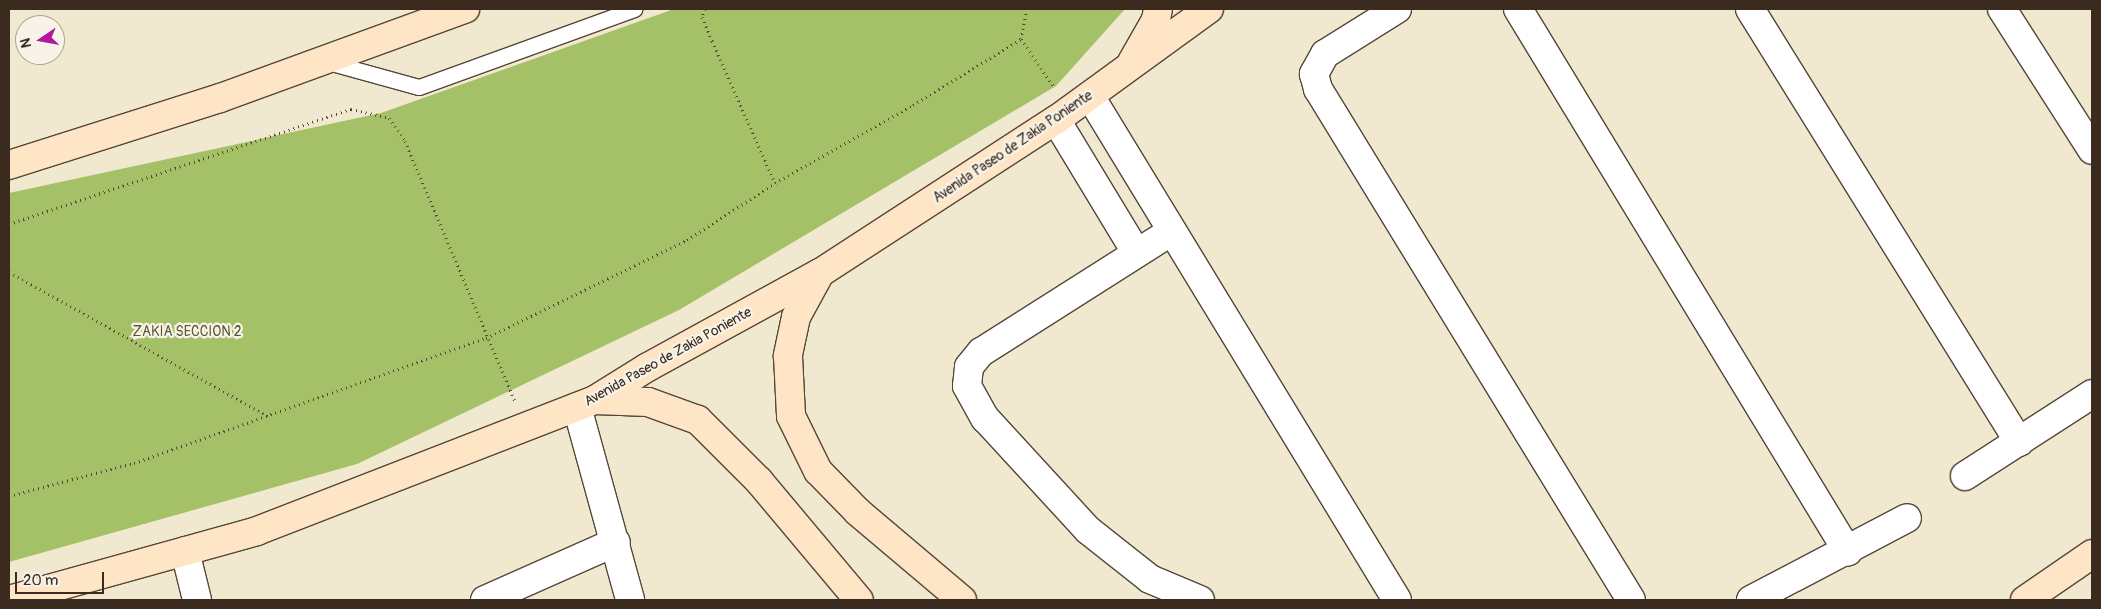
<!DOCTYPE html>
<html>
<head>
<meta charset="utf-8">
<style>
	body { margin:0 }
	#map { position:relative; width:2101px; height:609px; overflow:hidden; background:#f1e8d0; font-family:Pangolin,sans-serif }
	div>[style] { position:absolute }
	[style*='--x'] { left:calc(var(--x)*1px); top:calc(var(--y)*1px); width:calc(var(--w)*1px); rotate:calc(var(--a)*1deg) }
	.green>* { inset:0; background:#a5c167 }
	.path>* { height:3px; margin-top:-1.5px; transform-origin:0; background:repeating-linear-gradient(90deg,#564639 0 1px,transparent 0 5px) }
	.roads { filter:drop-shadow(1px 0 #564639) drop-shadow(-1px 0 #564639) drop-shadow(0 1px #564639) drop-shadow(0 -1px #564639) }
	.lane>* { height:15px; margin:-7.5px; padding:0 7.5px; transform-origin:7.5px; border-radius:7.5px; background:#fff }
	.street>* { height:28px; margin:-14px; padding:0 14px; transform-origin:14px; border-radius:14px; background:#fff }
	.secondary>* { height:28px; margin:-14px; padding:0 14px; transform-origin:14px; border-radius:14px; background:#fee5c5 }
	span { translate:-50% -50%; white-space:nowrap; text-align:center; line-height:1.15; -webkit-text-stroke:4.5px #f7f3e8; paint-order:stroke }
	.street-label { font-size:14px; color:#3b2a1e }
	.park-label { font-size:14px; color:#5b5734 }
	.frame { position:absolute; inset:0; border:10px solid #3b2a1e; pointer-events:none }
	.north { position:absolute; left:15px; top:15px; width:50px; height:50px; box-sizing:border-box; background:#f7f3e8; border:1px solid #aca397; border-radius:50%; rotate:258deg; font-size:14px; font-weight:700; line-height:20px; text-align:center; color:#3b2a1e }
	.north::after { content:''; display:block; margin:auto; width:18px; height:22px; background:#b5179e; clip-path:polygon(50% 0,100% 100%,50% 72%,0 100%) }
	.scale { position:absolute; left:15px; top:572px; width:89px; height:22px; box-sizing:border-box; border:2px solid #3b2a1e; border-top:0; padding-left:6px; font-size:15px; line-height:18px; white-space:nowrap; color:#3b2a1e; -webkit-text-stroke:4px #f7f3e8; paint-order:stroke }
</style>
</head>
<body>
<div id="map">
	<div class="green">
		<i style="clip-path:polygon(674px 9px,1125px 9px,1056px 86px,679px 310px,357px 464px,9px 562px,9px 193px,381px 113px)"></i>
	</div>
	<div class="path">
		<i style="--x:705;--y:9;--w:9;--a:111"></i>
		<i style="--x:702;--y:17;--w:26;--a:67"></i>
		<i style="--x:712;--y:41;--w:155;--a:66.1"></i>
		<i style="--x:1021;--y:39;--w:58;--a:55.5"></i>
		<i style="--x:9;--y:224;--w:361;--a:-18.6"></i>
		<i style="--x:351;--y:109;--w:39;--a:13"></i>
		<i style="--x:389;--y:118;--w:28;--a:55"></i>
		<i style="--x:405;--y:141;--w:282;--a:67.1"></i>
		<i style="--x:9;--y:272;--w:296;--a:29.1"></i>
		<i style="--x:9;--y:496;--w:129;--a:-14.8"></i>
		<i style="--x:134;--y:463;--w:374;--a:-19.6"></i>
		<i style="--x:486;--y:338;--w:224;--a:-26"></i>
		<i style="--x:687;--y:240;--w:105;--a:-32.9"></i>
		<i style="--x:775;--y:183;--w:159;--a:-29.5"></i>
		<i style="--x:913;--y:105;--w:127;--a:-31.4"></i>
		<i style="--x:1021;--y:39;--w:31;--a:-79"></i>
	</div>
	<div class="roads">
		<div class="lane">
			<i style="--x:328;--y:62;--w:94;--a:15.4"></i>
			<i style="--x:419;--y:87;--w:229;--a:-19.9"></i>
		</div>
		<div class="street">
			<i style="--x:1397;--y:9;--w:85;--a:148"></i>
			<i style="--x:1325;--y:54;--w:23;--a:119"></i>
			<i style="--x:1314;--y:74;--w:16;--a:75"></i>
			<i style="--x:1318;--y:89;--w:599;--a:58.51"></i>
			<i style="--x:1518;--y:9;--w:635;--a:58.71"></i>
			<i style="--x:1750;--y:9;--w:510;--a:58.15"></i>
			<i style="--x:2002;--y:9;--w:167;--a:57.4"></i>
			<i style="--x:1090;--y:96;--w:590;--a:58.65"></i>
			<i style="--x:1056;--y:120;--w:154;--a:58.8"></i>
			<i style="--x:1172;--y:231;--w:226;--a:147.6"></i>
			<i style="--x:981;--y:352;--w:19;--a:129"></i>
			<i style="--x:969;--y:367;--w:19;--a:96"></i>
			<i style="--x:967;--y:386;--w:37;--a:61"></i>
			<i style="--x:985;--y:418;--w:152;--a:47.4"></i>
			<i style="--x:1088;--y:530;--w:79;--a:38.3"></i>
			<i style="--x:1150;--y:579;--w:54;--a:22.8"></i>
			<i style="--x:577;--y:407;--w:200;--a:74.6"></i>
			<i style="--x:1965;--y:476;--w:151;--a:-32.8"></i>
			<i style="--x:185;--y:551;--w:50;--a:76.2"></i>
			<i style="--x:485;--y:600;--w:143;--a:-23.9"></i>
			<i style="--x:1751;--y:600;--w:176;--a:-27.7"></i>
		</div>
		<div class="secondary">
			<i style="--x:1132;--y:62;--w:48;--a:-60.3"></i>
			<i style="--x:1156;--y:20;--w:11;--a:-80"></i>
			<i style="--x:9;--y:165;--w:221;--a:-17.6"></i>
			<i style="--x:220;--y:98;--w:261;--a:-20"></i>
			<i style="--x:820;--y:273;--w:50;--a:118.6"></i>
			<i style="--x:796;--y:317;--w:40;--a:102"></i>
			<i style="--x:788;--y:356;--w:60;--a:87.1"></i>
			<i style="--x:791;--y:416;--w:61;--a:63.9"></i>
			<i style="--x:818;--y:471;--w:57;--a:45.7"></i>
			<i style="--x:858;--y:512;--w:136;--a:40.2"></i>
			<i style="--x:595;--y:400;--w:53;--a:2.2"></i>
			<i style="--x:648;--y:402;--w:53;--a:19.8"></i>
			<i style="--x:698;--y:420;--w:86;--a:45"></i>
			<i style="--x:759;--y:481;--w:155;--a:50"></i>
			<i style="--x:9;--y:600;--w:257;--a:-15.5"></i>
			<i style="--x:257;--y:531;--w:362;--a:-21.2"></i>
			<i style="--x:595;--y:400;--w:62;--a:-31.9"></i>
			<i style="--x:648;--y:367;--w:196;--a:-28.7"></i>
			<i style="--x:820;--y:273;--w:281;--a:-33"></i>
			<i style="--x:1056;--y:120;--w:189;--a:-36"></i>
			<i style="--x:2025;--y:600;--w:81;--a:-34.5"></i>
		</div>
	</div>
	<div class="street-label">
		<span style="left:1013px;top:147px;rotate:-34deg">Avenida Paseo de Zakia Poniente</span>
		<span style="left:668px;top:357px;rotate:-29deg">Avenida Paseo de Zakia Poniente</span>
	</div>
	<div class="park-label">
		<span style="left:187px;top:332px">ZAKIA SECCION 2</span>
	</div>
	<div class="frame"></div>
	<div class="north">N</div>
	<div class="scale">20 m</div>
</div>
</body>
</html>
